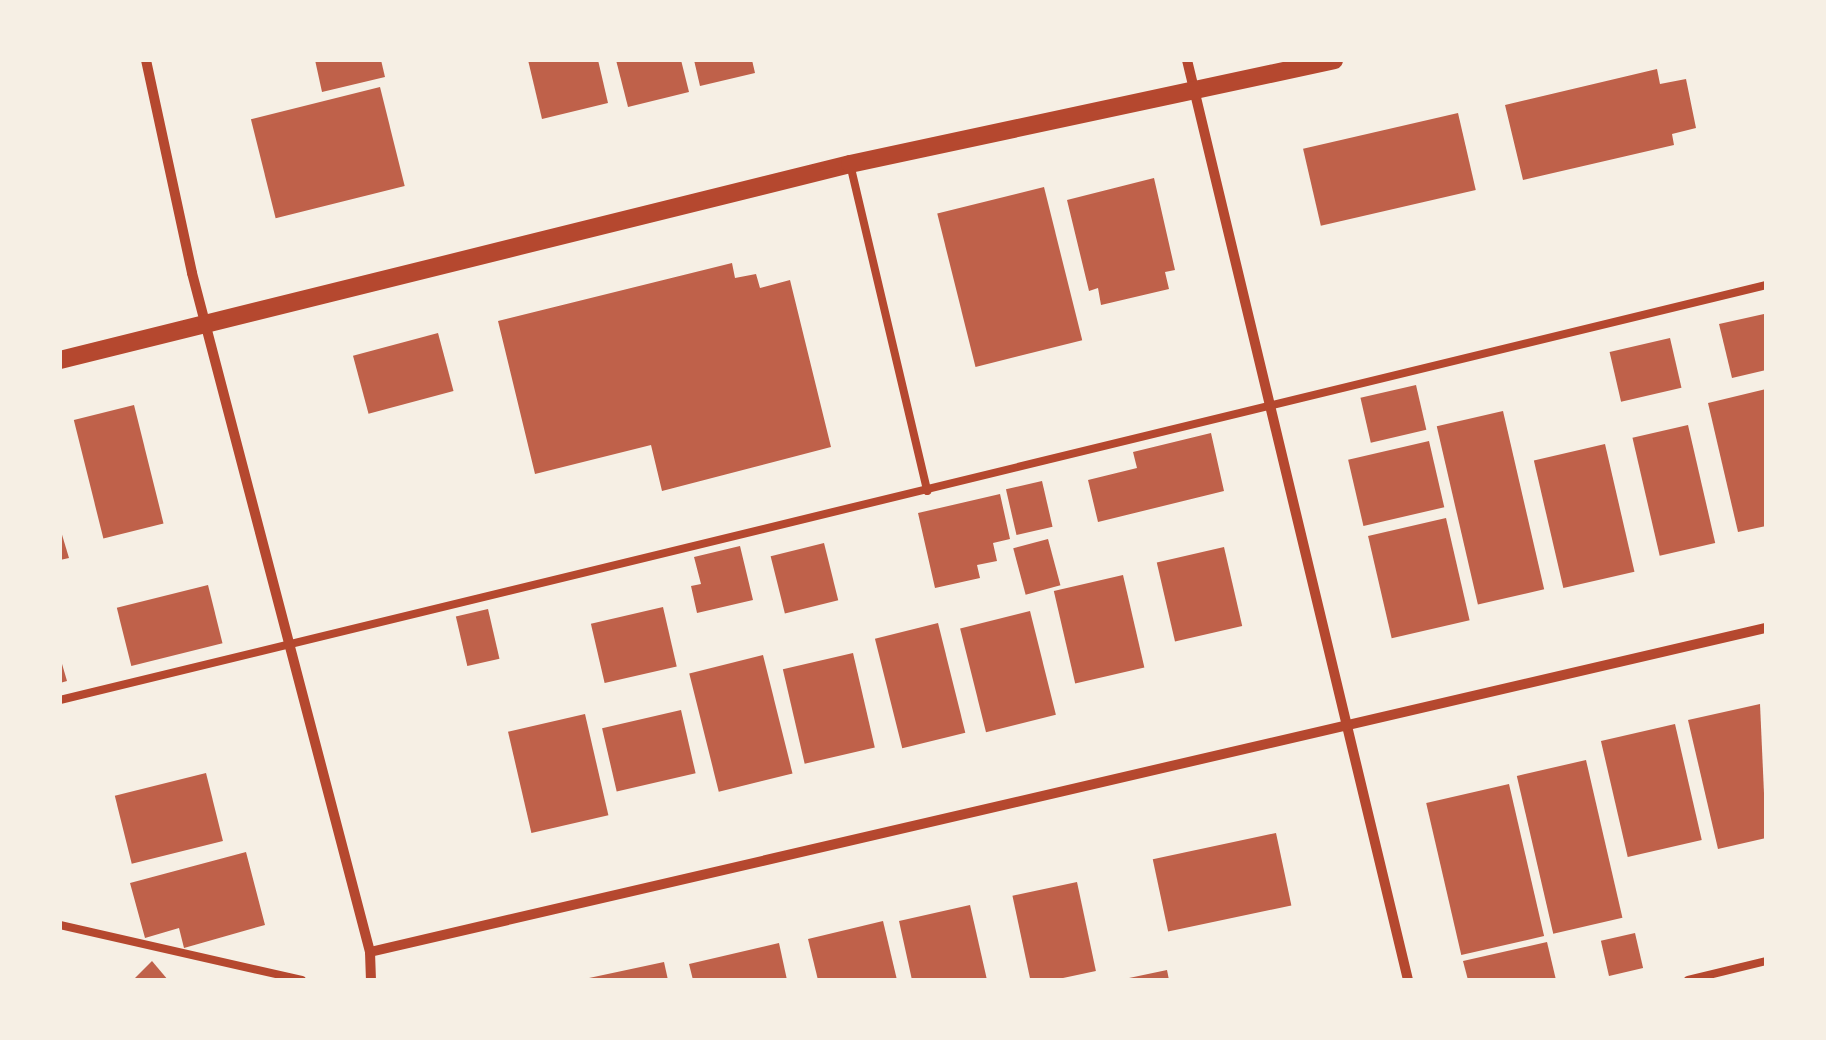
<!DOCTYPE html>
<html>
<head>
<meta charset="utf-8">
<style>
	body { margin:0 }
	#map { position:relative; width:1826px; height:1040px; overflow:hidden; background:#f6efe4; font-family:"Open Sans",sans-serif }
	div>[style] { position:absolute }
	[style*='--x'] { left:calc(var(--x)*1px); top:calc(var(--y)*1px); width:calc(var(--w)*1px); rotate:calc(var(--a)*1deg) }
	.building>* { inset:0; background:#bf614a; transform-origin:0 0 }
	.service>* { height:8px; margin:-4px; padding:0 4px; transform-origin:4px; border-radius:4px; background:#b5482f }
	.minor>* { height:10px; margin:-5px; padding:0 5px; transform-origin:5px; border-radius:5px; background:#b5482f }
	.tertiary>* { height:18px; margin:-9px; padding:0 9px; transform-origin:9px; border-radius:9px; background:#b5482f }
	span { translate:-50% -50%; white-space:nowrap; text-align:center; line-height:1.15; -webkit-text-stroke:9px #f6efe4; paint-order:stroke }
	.frame { position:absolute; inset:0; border:62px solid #f6efe4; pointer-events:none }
</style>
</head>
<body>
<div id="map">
	<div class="building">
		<i style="clip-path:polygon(315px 60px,381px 60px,385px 77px,322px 92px)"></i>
		<i style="clip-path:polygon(528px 60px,598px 60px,608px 103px,542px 119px)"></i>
		<i style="clip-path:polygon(616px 60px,681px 60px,689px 92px,628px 107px)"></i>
		<i style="clip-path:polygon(694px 60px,752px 60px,755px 73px,700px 86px)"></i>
		<i style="clip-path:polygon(1657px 69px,1660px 84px,1686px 79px,1696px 128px,1672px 134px,1674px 145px,1523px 180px,1505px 105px)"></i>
		<i style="left:380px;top:87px;width:102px;height:133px;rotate:76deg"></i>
		<i style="left:1458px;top:113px;width:79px;height:159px;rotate:77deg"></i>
		<i style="clip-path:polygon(1154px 178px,1175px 270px,1165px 272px,1169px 289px,1101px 305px,1098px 288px,1089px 291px,1067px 200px)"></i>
		<i style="left:1044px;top:187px;width:158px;height:110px;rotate:76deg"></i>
		<i style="clip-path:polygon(732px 263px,735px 278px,756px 274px,760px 288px,790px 280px,831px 447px,662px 491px,651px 445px,535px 474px,498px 321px)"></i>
		<i style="clip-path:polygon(1764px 314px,1766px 370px,1732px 378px,1719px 324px)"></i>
		<i style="left:438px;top:333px;width:60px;height:88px;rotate:75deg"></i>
		<i style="left:1670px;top:338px;width:51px;height:62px;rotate:77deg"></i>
		<i style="left:1416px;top:385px;width:46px;height:57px;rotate:77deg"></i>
		<i style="clip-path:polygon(1766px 389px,1766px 526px,1738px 532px,1708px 403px)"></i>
		<i style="left:134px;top:405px;width:122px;height:62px;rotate:76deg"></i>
		<i style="left:1503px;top:411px;width:183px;height:68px;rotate:77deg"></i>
		<i style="left:1688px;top:425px;width:121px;height:57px;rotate:77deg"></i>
		<i style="clip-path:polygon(1211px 433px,1224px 491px,1098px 522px,1088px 480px,1137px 468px,1133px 452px)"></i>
		<i style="left:1429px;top:441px;width:68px;height:83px;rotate:77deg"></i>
		<i style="left:1605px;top:444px;width:131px;height:73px;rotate:77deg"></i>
		<i style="left:1042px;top:481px;width:47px;height:37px;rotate:77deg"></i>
		<i style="clip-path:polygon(1000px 494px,1010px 539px,993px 543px,997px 561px,977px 565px,980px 578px,935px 588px,918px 513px)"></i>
		<i style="left:1446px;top:518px;width:105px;height:80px;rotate:77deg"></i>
		<i style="clip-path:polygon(60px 528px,69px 558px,60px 560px)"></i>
		<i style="left:1048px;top:539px;width:48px;height:36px;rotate:75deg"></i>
		<i style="left:824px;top:543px;width:59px;height:55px;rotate:76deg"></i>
		<i style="clip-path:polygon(740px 546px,753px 600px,697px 613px,691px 586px,701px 584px,694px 557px)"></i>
		<i style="left:1224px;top:547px;width:81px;height:69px;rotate:77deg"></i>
		<i style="left:1123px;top:575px;width:95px;height:71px;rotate:77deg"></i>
		<i style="left:208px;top:585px;width:60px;height:94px;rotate:76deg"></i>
		<i style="left:663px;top:607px;width:61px;height:74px;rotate:77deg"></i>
		<i style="left:488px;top:609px;width:51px;height:33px;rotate:77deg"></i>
		<i style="left:1030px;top:611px;width:107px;height:72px;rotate:76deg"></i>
		<i style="left:938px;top:623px;width:113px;height:65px;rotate:76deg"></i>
		<i style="left:853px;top:653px;width:97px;height:72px;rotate:77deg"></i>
		<i style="left:763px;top:655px;width:122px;height:76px;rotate:76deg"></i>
		<i style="clip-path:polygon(60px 657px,67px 681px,60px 683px)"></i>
		<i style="clip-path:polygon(1760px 704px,1766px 838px,1718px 849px,1688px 720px)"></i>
		<i style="left:681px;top:710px;width:65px;height:81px;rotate:77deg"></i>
		<i style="left:585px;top:714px;width:104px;height:79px;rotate:77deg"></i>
		<i style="left:1675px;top:724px;width:119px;height:76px;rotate:77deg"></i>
		<i style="left:1586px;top:760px;width:162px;height:71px;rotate:77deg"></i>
		<i style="left:206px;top:773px;width:70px;height:94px;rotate:76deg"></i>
		<i style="left:1509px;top:784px;width:156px;height:85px;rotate:77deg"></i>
		<i style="left:1276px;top:833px;width:74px;height:126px;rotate:78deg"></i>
		<i style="clip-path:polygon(246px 852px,265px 925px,184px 948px,179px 928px,145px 938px,130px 883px)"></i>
		<i style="left:1077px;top:882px;width:91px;height:66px;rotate:78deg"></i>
		<i style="clip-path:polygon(970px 905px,987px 980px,912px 980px,899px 921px)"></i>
		<i style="clip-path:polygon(883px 921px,897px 980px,818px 980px,808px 939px)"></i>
		<i style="left:1635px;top:933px;width:36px;height:35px;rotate:77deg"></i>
		<i style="clip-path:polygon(1547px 942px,1556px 980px,1468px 980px,1463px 961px)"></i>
		<i style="clip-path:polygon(779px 943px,787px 980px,693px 980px,689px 964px)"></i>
		<i style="clip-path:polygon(152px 961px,168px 980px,133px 980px)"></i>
		<i style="clip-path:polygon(664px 962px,668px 980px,590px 980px,589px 978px)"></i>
		<i style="clip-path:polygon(1167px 970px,1169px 980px,1129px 980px,1129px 978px)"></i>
	</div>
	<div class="service">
		<i style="--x:850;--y:164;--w:336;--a:76.7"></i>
		<i style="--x:60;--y:700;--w:1756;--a:-13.67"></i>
		<i style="--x:60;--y:925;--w:248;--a:12.8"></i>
		<i style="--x:1688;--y:980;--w:80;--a:-13.7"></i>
	</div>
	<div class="minor">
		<i style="--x:146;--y:60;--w:218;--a:77.8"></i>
		<i style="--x:192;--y:273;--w:702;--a:75.31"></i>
		<i style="--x:370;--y:952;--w:28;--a:88"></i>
		<i style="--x:1187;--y:60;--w:946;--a:76.49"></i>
		<i style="--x:370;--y:952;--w:1433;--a:-13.07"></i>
	</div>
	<div class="tertiary">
		<i style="--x:60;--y:360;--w:814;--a:-13.93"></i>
		<i style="--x:850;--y:164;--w:495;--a:-12.1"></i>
	</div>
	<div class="frame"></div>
</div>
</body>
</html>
